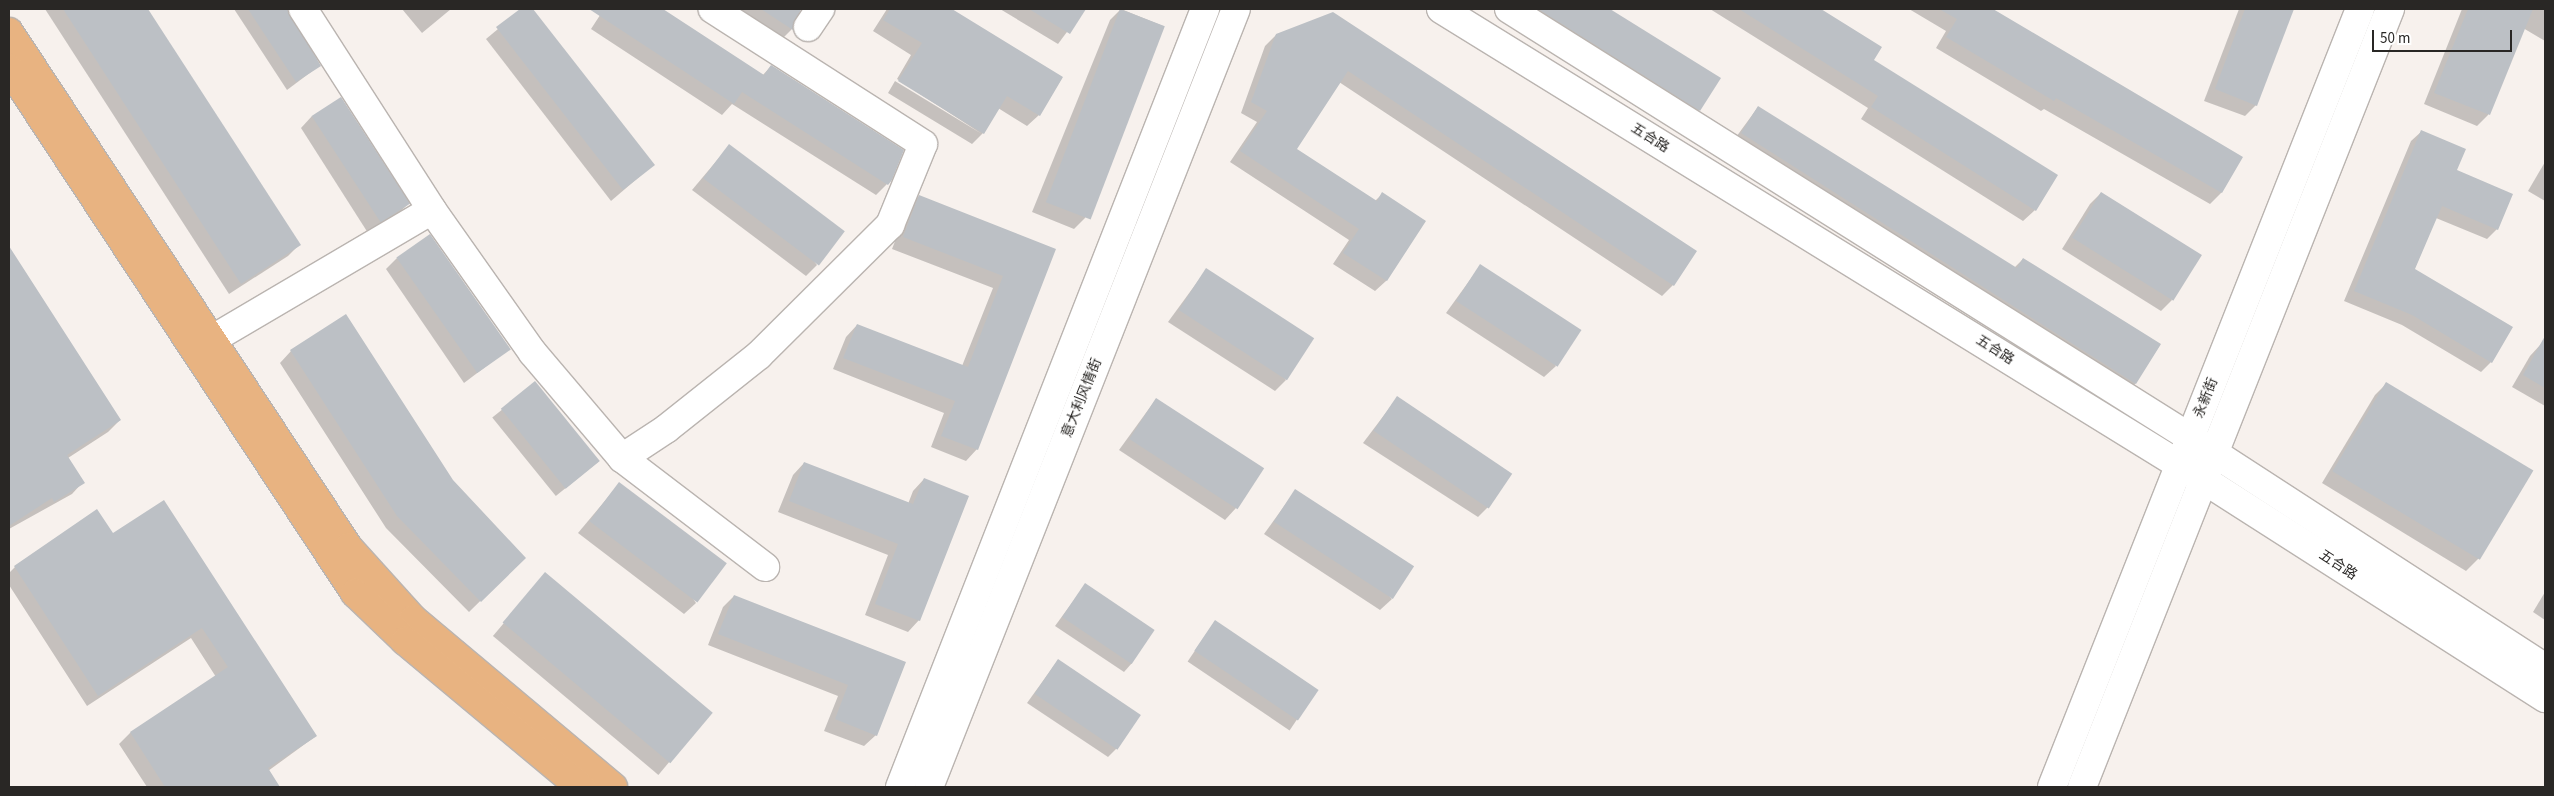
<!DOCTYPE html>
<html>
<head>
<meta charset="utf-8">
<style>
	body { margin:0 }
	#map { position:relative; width:2554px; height:796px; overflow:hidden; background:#f7f1ed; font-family:"Source Sans 3","Noto Sans SC",sans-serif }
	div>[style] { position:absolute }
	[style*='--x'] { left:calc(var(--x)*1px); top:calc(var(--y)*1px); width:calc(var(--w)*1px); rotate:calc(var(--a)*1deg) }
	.shadow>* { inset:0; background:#0003; transform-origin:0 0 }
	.building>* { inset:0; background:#bcc0c5; transform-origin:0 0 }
	.roads { filter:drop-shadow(1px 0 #bab4b0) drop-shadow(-1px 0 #bab4b0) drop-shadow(0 1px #bab4b0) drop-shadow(0 -1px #bab4b0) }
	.minor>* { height:28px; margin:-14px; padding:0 14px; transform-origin:14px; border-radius:14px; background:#fff }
	.major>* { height:28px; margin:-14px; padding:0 14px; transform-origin:14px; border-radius:14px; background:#e8b381 }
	span { translate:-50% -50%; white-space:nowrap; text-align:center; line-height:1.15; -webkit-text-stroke:4px #fff; paint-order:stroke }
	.street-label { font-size:14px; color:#292725 }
	.frame { position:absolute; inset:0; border:10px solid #292725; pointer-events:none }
	.scale { position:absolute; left:2372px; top:30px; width:140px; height:22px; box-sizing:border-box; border:2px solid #292725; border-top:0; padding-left:6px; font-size:15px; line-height:18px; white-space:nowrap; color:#292725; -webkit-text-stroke:4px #fff; paint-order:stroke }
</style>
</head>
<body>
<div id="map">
	<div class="shadow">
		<i style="clip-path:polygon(45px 9px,147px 9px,299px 245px,288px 256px,229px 294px)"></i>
		<i style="clip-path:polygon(234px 9px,285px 9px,319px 66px,287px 90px)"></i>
		<i style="clip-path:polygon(402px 9px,451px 9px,422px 33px)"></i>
		<i style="clip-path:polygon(522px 9px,532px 9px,653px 165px,611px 201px,486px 39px)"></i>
		<i style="clip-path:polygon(604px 9px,661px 9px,762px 76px,771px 66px,887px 184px,876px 195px,732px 104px,722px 115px,591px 29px)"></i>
		<i style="clip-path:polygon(732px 9px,801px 9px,794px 18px,792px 29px,781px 40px)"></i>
		<i style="clip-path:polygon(887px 9px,949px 9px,1062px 78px,1039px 115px,1027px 126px,998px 108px,983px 133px,972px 144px,888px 93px,895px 81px,982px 134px,897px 79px,911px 55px,873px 31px)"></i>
		<i style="clip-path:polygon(1000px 9px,1084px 9px,1058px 44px)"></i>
		<i style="clip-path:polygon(1121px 9px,1163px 26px,1085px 218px,1074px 229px,1032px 212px,1110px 20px)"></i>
		<i style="clip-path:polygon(1505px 9px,1608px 9px,1719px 79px,1699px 110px,1688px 121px)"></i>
		<i style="clip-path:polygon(1710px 9px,1819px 9px,1880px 47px,1872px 60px,2035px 210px,2023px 221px,1861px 119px,1868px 108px)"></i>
		<i style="clip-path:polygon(1909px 9px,1990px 9px,2241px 158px,2221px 193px,2210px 204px,2044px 109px,2041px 111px,1936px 48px,1946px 31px)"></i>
		<i style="clip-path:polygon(2239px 9px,2293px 9px,2256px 105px,2245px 116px,2204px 101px)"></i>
		<i style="clip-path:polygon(2462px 9px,2545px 9px,2545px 41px,2523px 28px,2488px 115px,2477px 126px,2424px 104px)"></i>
		<i style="clip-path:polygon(1333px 13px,1695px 251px,1673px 285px,1662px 296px,1339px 82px,1295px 149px,1375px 201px,1382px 194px,1425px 221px,1386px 281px,1375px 291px,1333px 264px,1349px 240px,1230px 162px,1257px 122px,1241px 113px,1265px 46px,1276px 35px)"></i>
		<i style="clip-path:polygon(1758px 107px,2014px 268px,2023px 259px,2160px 345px,2135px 384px,2125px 394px,1731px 144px)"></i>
		<i style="clip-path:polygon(312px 116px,408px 204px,397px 215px,368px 233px,301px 128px)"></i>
		<i style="clip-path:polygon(2422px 131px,2455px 170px,2497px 229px,2487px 239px,2436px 218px,2414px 270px,2491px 362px,2481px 372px,2402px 325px,2344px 301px,2411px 141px)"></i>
		<i style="clip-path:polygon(729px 146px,817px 265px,806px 276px,692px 190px)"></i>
		<i style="clip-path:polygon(2545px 162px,2545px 201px,2528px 191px)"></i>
		<i style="clip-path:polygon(2101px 193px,2172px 300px,2161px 311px,2062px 249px,2090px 204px)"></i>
		<i style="clip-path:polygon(919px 196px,1054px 249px,977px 449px,966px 461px,931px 447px,944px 413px,833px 369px,846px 337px,857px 325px,962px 366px,993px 288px,892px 249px,908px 208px)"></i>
		<i style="clip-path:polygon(9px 249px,120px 420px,108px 432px,68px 458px,83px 482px,72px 494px,9px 529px)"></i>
		<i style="clip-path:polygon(397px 258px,509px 349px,464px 383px,386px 269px)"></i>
		<i style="clip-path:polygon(1480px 266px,1556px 366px,1544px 377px,1446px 313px)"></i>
		<i style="clip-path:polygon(1206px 270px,1286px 380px,1275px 391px,1168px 322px)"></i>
		<i style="clip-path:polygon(346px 316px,452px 481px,524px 558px,469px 612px,386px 528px,280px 363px,291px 351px)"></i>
		<i style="clip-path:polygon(2541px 344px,2545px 347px,2545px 406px,2512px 387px,2530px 356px)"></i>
		<i style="left:535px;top:383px;width:101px;height:55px;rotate:51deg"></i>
		<i style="clip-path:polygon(2386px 384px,2531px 472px,2478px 559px,2466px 571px,2322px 483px,2375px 395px)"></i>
		<i style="clip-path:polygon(1397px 398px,1489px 506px,1478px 517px,1363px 443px)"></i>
		<i style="clip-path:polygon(1156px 399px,1236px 508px,1225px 520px,1119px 450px)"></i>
		<i style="clip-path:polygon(804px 463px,908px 504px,913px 491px,924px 479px,919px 620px,908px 632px,865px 615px,888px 555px,778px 512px,793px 475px)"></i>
		<i style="clip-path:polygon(619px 484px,696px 603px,684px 614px,578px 533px)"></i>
		<i style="clip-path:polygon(1295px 491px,1392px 599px,1380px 610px,1264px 534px)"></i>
		<i style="clip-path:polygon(112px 535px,316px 736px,268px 771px,279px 787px,147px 787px,119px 744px,130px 733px,216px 677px,191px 638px,87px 706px,9px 585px,9px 573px,15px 567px)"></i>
		<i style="left:545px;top:574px;width:216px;height:81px;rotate:40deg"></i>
		<i style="clip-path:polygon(1085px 585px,1132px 663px,1124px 672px,1055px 626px)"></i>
		<i style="clip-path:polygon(2545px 592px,2545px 620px,2533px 612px)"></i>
		<i style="clip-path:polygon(734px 596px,904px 662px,876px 735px,864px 746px,824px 731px,838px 696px,708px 645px,723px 607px)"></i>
		<i style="left:1215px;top:621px;width:123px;height:49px;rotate:34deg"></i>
		<i style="clip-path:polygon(1058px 660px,1117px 748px,1108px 757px,1027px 703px)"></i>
	</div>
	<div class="building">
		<i style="clip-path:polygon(63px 9px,148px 9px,301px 245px,241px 284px)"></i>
		<i style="clip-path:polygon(248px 9px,288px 9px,321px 66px,296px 82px)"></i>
		<i style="clip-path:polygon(520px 9px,533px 9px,655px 165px,623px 190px,496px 27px)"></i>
		<i style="clip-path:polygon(589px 9px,663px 9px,764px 75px,771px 65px,904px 150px,892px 180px,888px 185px,742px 92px,734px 104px)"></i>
		<i style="clip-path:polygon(761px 9px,801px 9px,793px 30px)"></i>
		<i style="clip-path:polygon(890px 9px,952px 9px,1063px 77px,1040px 116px,1007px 96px,984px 134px,898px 81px,922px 43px,883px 20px)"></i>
		<i style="clip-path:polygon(1029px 9px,1086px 9px,1070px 34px)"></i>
		<i style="left:1120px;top:9px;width:48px;height:207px;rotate:21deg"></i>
		<i style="clip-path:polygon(1538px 9px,1610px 9px,1721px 78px,1700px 111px)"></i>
		<i style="clip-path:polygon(1739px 9px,1821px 9px,1882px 47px,1874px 60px,2058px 175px,2036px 211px,1871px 107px,1878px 96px)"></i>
		<i style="clip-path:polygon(1939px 9px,1993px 9px,2243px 157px,2222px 193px,2056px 98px,2054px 101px,1946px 37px,1957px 19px)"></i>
		<i style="clip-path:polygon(2245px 9px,2294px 9px,2257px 106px,2215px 89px)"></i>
		<i style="clip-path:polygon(2468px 9px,2533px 9px,2490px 115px,2434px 93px)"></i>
		<i style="clip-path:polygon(1333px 12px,1697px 251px,1674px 286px,1348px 71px,1297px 149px,1377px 201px,1382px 192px,1426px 221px,1387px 281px,1343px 253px,1359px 229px,1240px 151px,1267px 111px,1251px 102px,1276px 34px)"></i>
		<i style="left:341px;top:97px;width:127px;height:35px;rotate:57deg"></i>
		<i style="clip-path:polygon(1758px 106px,2017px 268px,2023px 258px,2161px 344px,2136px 384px,1741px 133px)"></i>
		<i style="clip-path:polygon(2421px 130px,2466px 149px,2457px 170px,2513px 194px,2498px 230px,2442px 206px,2415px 269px,2513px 327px,2492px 363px,2412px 315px,2354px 291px)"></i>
		<i style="left:729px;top:144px;width:145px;height:43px;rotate:37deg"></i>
		<i style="left:2101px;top:192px;width:119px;height:54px;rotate:32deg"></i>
		<i style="clip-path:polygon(919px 195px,1056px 249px,978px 450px,941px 436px,955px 401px,843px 358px,857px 324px,968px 367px,1003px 276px,903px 237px)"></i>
		<i style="left:430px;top:234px;width:141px;height:41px;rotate:55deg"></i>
		<i style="clip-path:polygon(9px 246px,121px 420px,67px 455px,85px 483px,54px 502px,52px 498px,9px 526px)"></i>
		<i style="left:1480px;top:264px;width:121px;height:44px;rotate:33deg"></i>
		<i style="left:1206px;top:268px;width:129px;height:50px;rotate:33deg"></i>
		<i style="clip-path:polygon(346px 314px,453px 480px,526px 558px,481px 602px,397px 516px,290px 350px)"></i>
		<i style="clip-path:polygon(2545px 336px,2545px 388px,2523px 375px)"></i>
		<i style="left:535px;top:381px;width:103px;height:44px;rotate:51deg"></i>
		<i style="left:2386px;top:382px;width:172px;height:104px;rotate:31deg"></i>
		<i style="left:1397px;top:396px;width:139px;height:42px;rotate:34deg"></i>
		<i style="left:1156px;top:398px;width:129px;height:49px;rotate:33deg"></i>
		<i style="clip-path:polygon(804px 462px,913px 504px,924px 478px,969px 496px,920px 621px,875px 604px,898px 544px,789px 501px)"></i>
		<i style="left:619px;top:482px;width:135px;height:49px;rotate:37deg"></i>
		<i style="left:1295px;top:489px;width:142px;height:39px;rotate:33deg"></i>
		<i style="clip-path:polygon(164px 500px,317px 736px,268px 768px,280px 787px,165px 787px,130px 732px,228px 667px,202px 628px,98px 696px,14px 566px,97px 509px,113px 533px)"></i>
		<i style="left:545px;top:572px;width:219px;height:66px;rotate:40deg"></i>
		<i style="left:1085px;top:583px;width:84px;height:41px;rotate:34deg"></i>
		<i style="clip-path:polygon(734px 595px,906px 662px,877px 736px,835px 719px,848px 685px,718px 634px)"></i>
		<i style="left:1215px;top:620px;width:125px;height:37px;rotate:34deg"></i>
		<i style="left:1058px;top:659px;width:100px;height:42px;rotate:34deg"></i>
	</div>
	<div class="roads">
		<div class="minor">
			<i style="--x:303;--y:9;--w:239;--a:57.3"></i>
			<i style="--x:432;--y:210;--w:175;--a:54.8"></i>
			<i style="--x:533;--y:353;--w:138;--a:49.7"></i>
			<i style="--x:622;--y:458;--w:180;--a:37.3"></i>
			<i style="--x:1441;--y:9;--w:897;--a:31.69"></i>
			<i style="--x:2204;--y:480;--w:405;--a:32.6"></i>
			<i style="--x:1509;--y:9;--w:806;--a:32.17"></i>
			<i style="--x:2191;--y:438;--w:422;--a:33"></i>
			<i style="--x:808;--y:27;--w:22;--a:-56"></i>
			<i style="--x:211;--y:340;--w:256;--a:-30.5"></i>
			<i style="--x:622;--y:458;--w:53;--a:-33.4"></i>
			<i style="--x:666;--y:429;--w:119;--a:-38.5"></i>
			<i style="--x:759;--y:355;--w:185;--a:-44.8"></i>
			<i style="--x:890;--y:225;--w:87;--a:-67.8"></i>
			<i style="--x:923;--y:144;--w:250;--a:-147.3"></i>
			<i style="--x:900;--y:787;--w:836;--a:-68.59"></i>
			<i style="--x:929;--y:787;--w:836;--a:-68.47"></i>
			<i style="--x:2052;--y:787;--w:837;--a:-68.4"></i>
			<i style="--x:2082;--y:787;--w:837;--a:-68.4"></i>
		</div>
		<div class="major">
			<i style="--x:9;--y:32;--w:617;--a:56.64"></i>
			<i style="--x:348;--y:547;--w:97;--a:47.9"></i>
			<i style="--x:413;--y:619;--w:261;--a:40"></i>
			<i style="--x:9;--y:68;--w:629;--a:56.61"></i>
			<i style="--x:355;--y:593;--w:69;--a:43.8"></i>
			<i style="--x:405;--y:641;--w:228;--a:39.8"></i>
		</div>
	</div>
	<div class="street-label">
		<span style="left:1650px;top:138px;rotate:32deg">五合路</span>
		<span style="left:1995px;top:350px;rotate:32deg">五合路</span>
		<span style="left:1082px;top:398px;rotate:-68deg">意大利风情街</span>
		<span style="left:2206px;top:398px;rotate:-68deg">永新街</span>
		<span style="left:2338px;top:565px;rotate:33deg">五合路</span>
	</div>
	<div class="frame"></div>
	<div class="scale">50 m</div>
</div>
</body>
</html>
